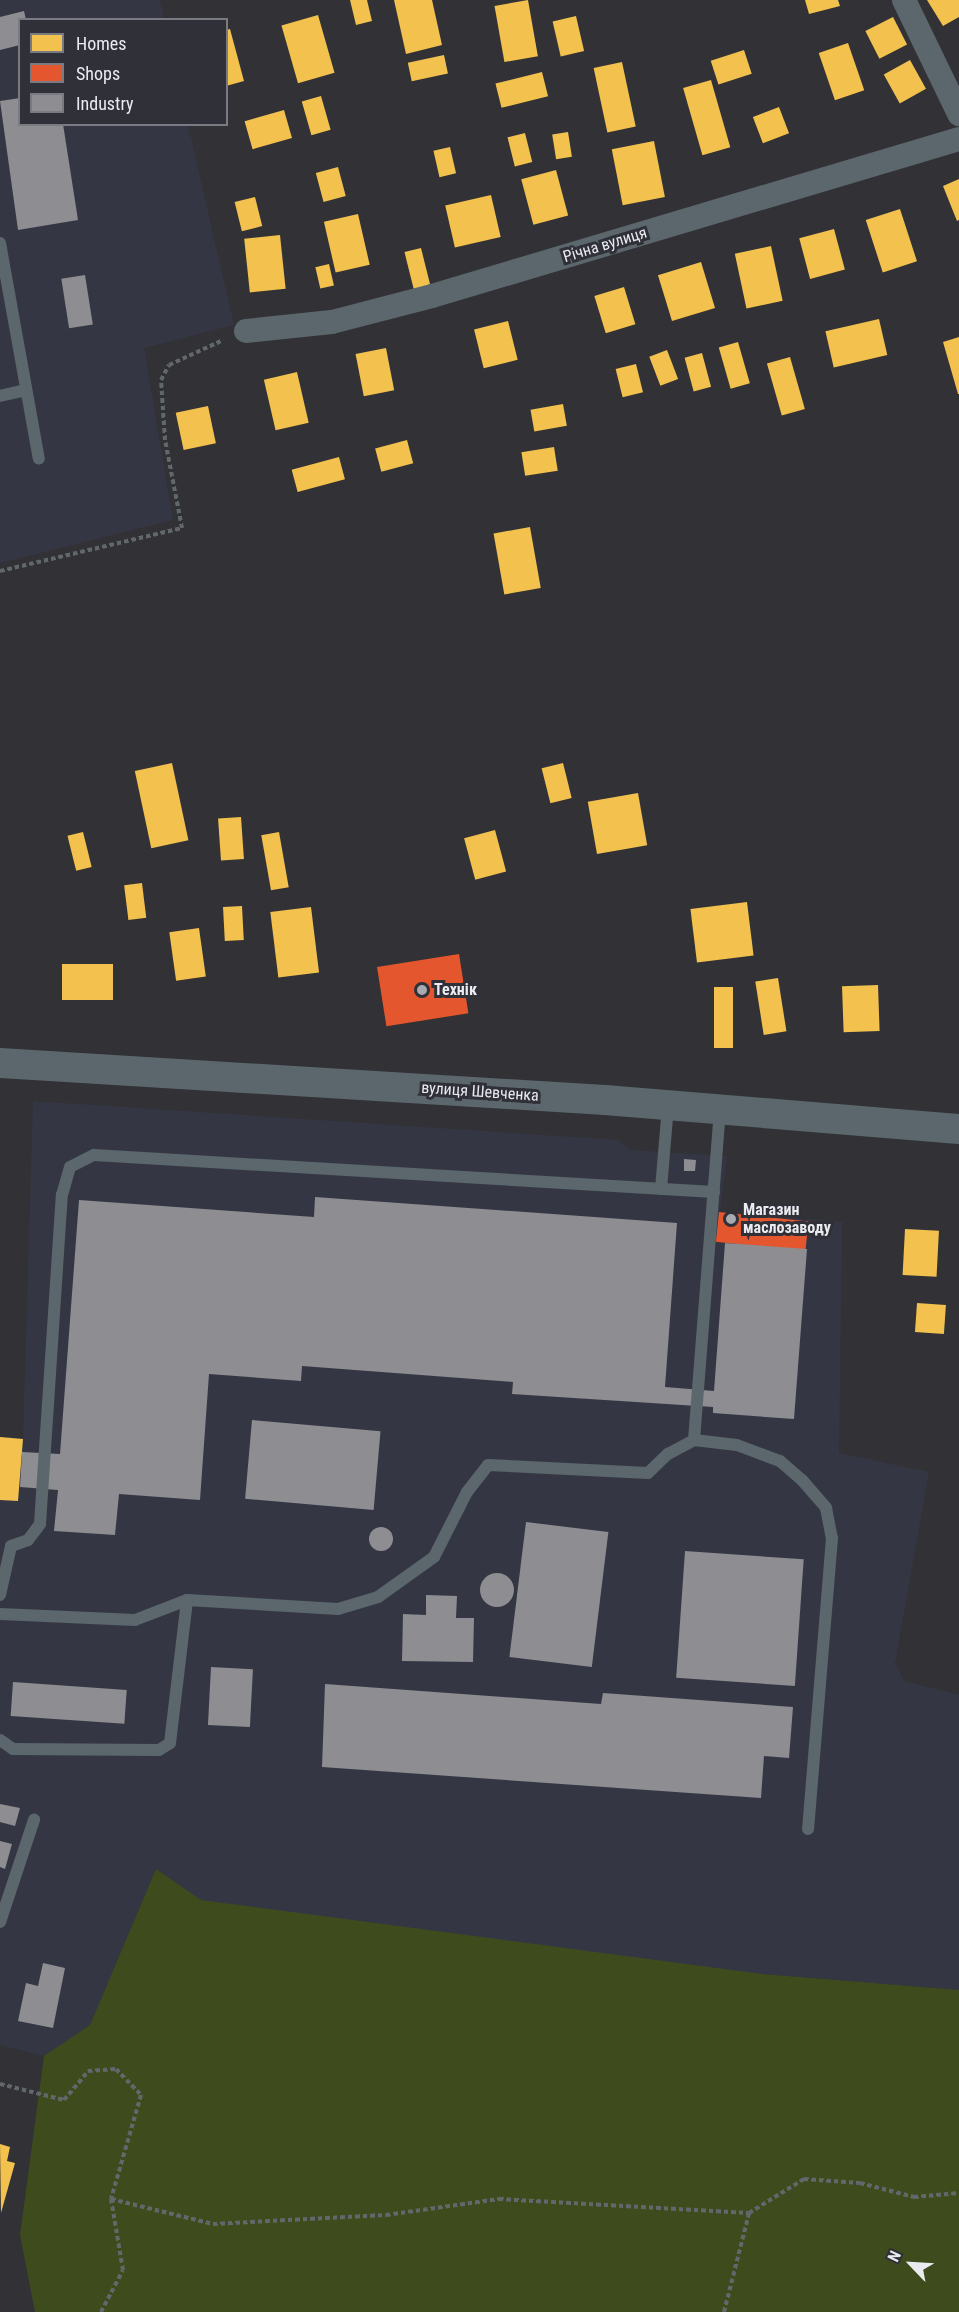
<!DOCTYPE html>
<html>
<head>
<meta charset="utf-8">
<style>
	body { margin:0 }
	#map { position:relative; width:959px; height:2312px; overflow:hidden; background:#313136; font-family:"Roboto Condensed",sans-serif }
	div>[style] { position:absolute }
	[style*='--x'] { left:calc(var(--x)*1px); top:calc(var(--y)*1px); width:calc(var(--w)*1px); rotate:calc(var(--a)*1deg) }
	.built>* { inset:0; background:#343743 }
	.green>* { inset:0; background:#3e4c1d }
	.homes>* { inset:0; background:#f2c14e; transform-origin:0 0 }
	.shops>* { inset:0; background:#e4572e; transform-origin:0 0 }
	.industry>* { inset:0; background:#8d8d92; transform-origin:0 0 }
	.round { border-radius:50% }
	.path>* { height:4px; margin-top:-2px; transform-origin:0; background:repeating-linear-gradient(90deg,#61686c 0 4.5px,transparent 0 7.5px) }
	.service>* { height:12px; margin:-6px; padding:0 6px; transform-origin:6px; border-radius:6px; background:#5b676c }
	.minor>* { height:24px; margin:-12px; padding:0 12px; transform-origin:12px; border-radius:12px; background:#5b676c }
	.tertiary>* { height:30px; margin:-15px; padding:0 15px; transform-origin:15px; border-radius:15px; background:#5b676c }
	.dots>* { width:16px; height:16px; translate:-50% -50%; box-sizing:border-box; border:3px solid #2f3038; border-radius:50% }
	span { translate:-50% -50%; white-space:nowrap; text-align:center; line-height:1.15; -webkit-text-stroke:6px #2f3038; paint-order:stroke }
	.street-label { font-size:16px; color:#eaebf0 }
	.poi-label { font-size:16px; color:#eaebf0; font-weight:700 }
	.left { translate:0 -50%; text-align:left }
	.legend { position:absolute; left:18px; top:18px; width:210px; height:108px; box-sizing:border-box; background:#2f3038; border:2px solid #7a7b82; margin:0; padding:8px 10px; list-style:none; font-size:18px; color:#eaebf0 }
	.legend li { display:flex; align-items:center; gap:12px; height:30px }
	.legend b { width:30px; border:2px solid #7a7b82 }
	.north { position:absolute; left:881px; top:2234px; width:60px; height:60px; -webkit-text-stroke:4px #2f3038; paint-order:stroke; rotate:295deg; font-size:16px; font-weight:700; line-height:24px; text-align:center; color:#eaebf0 }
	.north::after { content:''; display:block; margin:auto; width:21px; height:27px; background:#eaebf0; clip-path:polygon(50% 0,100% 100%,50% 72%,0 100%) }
</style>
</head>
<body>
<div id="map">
	<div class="built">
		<i style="clip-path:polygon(0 0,160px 0,164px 19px,20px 20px,20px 124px,188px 125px,234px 325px,144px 348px,173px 520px,0 563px)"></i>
		<i style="clip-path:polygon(33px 1101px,618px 1140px,630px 1150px,727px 1156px,720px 1212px,842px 1222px,839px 1453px,929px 1472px,895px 1663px,904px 1681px,959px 1695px,959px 1990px,762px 1974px,480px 1942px,201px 1900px,156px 1869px,90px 2025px,44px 2056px,0 2045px,0 1437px,23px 1438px)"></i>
	</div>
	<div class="green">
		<i style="clip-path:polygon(156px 1869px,201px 1900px,762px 1974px,959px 1990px,959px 2312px,35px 2312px,20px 2235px,44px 2056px,90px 2025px)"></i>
	</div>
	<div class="homes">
		<i style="clip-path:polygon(350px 0,367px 0,372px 21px,356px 25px)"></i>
		<i style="clip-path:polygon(394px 0,432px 0,442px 45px,406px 54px)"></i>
		<i style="left:528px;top:0;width:57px;height:34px;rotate:80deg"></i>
		<i style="clip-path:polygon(805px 0,838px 0,840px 6px,809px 14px)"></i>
		<i style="clip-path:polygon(927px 0,959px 0,959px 17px,943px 26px)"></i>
		<i style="left:318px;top:15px;width:60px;height:38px;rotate:74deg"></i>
		<i style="left:576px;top:16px;width:36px;height:24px;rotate:77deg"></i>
		<i style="left:893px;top:17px;width:31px;height:31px;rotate:63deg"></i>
		<i style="clip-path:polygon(230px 29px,244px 81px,226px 86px,226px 30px)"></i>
		<i style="left:848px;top:43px;width:50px;height:31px;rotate:71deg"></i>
		<i style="left:744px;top:50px;width:25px;height:35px;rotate:72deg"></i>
		<i style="left:444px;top:55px;width:19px;height:37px;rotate:78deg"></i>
		<i style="left:910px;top:60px;width:33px;height:30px;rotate:61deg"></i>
		<i style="left:622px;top:62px;width:66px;height:29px;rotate:78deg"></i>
		<i style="left:542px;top:72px;width:25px;height:48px;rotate:76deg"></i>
		<i style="left:711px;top:80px;width:70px;height:29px;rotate:74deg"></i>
		<i style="left:321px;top:96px;width:35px;height:20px;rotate:74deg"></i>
		<i style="left:779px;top:107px;width:28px;height:28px;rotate:69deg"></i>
		<i style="left:284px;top:110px;width:29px;height:41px;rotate:74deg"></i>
		<i style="left:568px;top:132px;width:25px;height:16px;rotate:81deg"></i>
		<i style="left:525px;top:133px;width:30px;height:18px;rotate:76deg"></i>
		<i style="left:654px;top:141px;width:57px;height:43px;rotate:79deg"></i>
		<i style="left:450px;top:147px;width:27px;height:17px;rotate:77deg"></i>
		<i style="left:338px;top:167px;width:30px;height:23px;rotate:75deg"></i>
		<i style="left:556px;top:170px;width:47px;height:36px;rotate:75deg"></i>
		<i style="clip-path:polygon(959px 179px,959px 220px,957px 221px,943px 186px)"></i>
		<i style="left:491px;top:195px;width:43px;height:47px;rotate:77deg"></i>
		<i style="left:255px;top:197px;width:30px;height:21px;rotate:76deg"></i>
		<i style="left:900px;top:209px;width:55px;height:36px;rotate:72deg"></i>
		<i style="left:358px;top:214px;width:52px;height:35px;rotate:77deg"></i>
		<i style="left:834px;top:229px;width:42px;height:36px;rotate:75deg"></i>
		<i style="left:280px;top:235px;width:54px;height:36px;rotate:84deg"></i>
		<i style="left:771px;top:246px;width:56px;height:37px;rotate:78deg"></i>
		<i style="left:421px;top:248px;width:38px;height:17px;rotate:76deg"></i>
		<i style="left:701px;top:262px;width:48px;height:45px;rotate:73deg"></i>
		<i style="left:329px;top:264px;width:22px;height:14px;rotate:77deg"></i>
		<i style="left:624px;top:287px;width:39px;height:31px;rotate:73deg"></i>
		<i style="left:879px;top:319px;width:37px;height:55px;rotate:77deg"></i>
		<i style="left:508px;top:321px;width:40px;height:35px;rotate:76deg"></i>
		<i style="clip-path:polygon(959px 337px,959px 394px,958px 394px,943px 342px)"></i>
		<i style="left:738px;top:342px;width:43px;height:20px;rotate:74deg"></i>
		<i style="left:386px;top:348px;width:43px;height:31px;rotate:79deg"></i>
		<i style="left:667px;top:350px;width:31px;height:19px;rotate:69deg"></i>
		<i style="left:702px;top:353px;width:35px;height:18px;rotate:75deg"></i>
		<i style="left:790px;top:357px;width:54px;height:24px;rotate:74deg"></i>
		<i style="left:636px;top:364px;width:29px;height:21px;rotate:76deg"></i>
		<i style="left:297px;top:372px;width:52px;height:34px;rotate:77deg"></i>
		<i style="left:563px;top:404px;width:22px;height:33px;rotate:80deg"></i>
		<i style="left:208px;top:406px;width:38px;height:33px;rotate:78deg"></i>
		<i style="left:407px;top:440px;width:24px;height:33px;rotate:75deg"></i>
		<i style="left:554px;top:447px;width:24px;height:33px;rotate:81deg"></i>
		<i style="left:339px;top:457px;width:23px;height:49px;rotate:75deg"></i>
		<i style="left:530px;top:527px;width:62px;height:37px;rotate:80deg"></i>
		<i style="left:172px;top:763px;width:79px;height:38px;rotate:78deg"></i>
		<i style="left:563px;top:763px;width:36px;height:22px;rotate:76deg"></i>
		<i style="left:638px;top:793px;width:53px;height:51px;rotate:80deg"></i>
		<i style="left:241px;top:817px;width:42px;height:23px;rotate:86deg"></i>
		<i style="left:495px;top:830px;width:43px;height:32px;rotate:75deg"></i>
		<i style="left:83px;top:832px;width:36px;height:16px;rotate:76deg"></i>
		<i style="left:279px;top:832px;width:56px;height:18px;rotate:80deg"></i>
		<i style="left:142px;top:883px;width:35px;height:18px;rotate:83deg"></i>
		<i style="left:747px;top:902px;width:54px;height:57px;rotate:83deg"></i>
		<i style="left:242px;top:906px;width:34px;height:19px;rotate:87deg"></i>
		<i style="left:311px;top:907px;width:66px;height:41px;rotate:83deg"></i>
		<i style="left:199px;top:928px;width:49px;height:30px;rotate:82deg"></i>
		<i style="left:62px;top:964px;width:51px;height:36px"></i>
		<i style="left:778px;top:978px;width:54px;height:23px;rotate:81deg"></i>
		<i style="left:878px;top:985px;width:46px;height:36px;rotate:88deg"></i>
		<i style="left:714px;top:987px;width:19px;height:61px"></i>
		<i style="left:905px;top:1229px;width:34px;height:46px;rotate:3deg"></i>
		<i style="left:917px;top:1303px;width:29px;height:29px;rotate:4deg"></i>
		<i style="clip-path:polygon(0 1437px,23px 1439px,18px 1501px,0 1500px)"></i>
		<i style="clip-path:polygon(0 2144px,10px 2147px,7px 2161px,15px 2163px,1px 2213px)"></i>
	</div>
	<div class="shops">
		<i style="left:459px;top:954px;width:60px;height:83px;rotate:81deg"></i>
		<i style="left:719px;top:1212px;width:90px;height:30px;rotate:6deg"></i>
	</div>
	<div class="industry">
		<i style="clip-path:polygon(24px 11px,26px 20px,20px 20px,20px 45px,0 50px,0 17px)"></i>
		<i style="clip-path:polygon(20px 98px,20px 124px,63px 124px,78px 220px,18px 230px,0 101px)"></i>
		<i style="left:85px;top:275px;width:50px;height:24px;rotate:81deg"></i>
		<i style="clip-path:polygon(684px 1159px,696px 1160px,695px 1171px,684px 1171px)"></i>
		<i style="clip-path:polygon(315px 1197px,677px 1223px,665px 1387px,714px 1391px,725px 1243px,807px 1249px,794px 1419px,713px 1413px,713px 1407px,512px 1394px,513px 1382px,302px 1366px,301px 1381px,209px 1374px,200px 1500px,119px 1494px,115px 1535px,54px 1531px,58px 1490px,20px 1487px,22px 1452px,60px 1454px,79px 1200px,314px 1217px)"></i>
		<i style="left:252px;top:1420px;width:129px;height:79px;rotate:5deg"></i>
		<i style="left:526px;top:1522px;width:83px;height:136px;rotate:7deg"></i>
		<i class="round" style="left:369px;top:1527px;width:24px;height:24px"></i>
		<i style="left:685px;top:1551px;width:119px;height:127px;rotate:4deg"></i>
		<i class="round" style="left:480px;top:1573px;width:34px;height:34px"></i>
		<i style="clip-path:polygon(426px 1595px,457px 1596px,456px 1618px,474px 1618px,473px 1662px,402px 1661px,403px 1614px,426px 1615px)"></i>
		<i style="left:211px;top:1667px;width:42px;height:58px;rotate:3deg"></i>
		<i style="left:13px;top:1682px;width:114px;height:34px;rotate:4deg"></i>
		<i style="clip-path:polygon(325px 1684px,601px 1704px,603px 1693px,793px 1707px,789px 1758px,764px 1756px,761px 1798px,322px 1767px)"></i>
		<i style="clip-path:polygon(0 1804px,20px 1808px,15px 1826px,0 1822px)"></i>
		<i style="clip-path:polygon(0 1841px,12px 1844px,5px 1869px,0 1867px)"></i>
		<i style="clip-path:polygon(43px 1963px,65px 1968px,53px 2028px,18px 2021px,26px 1983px,38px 1986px)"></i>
	</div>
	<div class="path">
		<i style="--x:0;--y:571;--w:187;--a:-13.3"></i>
		<i style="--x:182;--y:528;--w:90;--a:-100.9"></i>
		<i style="--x:165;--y:440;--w:60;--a:-93.8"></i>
		<i style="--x:161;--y:380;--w:17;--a:-62"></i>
		<i style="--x:169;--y:365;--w:60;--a:-24.8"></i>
		<i style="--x:0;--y:2084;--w:66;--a:14"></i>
		<i style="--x:64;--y:2100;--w:38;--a:-50"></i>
		<i style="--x:88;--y:2071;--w:28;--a:-4"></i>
		<i style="--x:116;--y:2069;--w:36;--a:46"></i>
		<i style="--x:141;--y:2095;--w:108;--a:106.1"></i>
		<i style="--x:111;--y:2199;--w:105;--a:13.8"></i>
		<i style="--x:213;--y:2224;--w:173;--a:-3"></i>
		<i style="--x:386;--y:2215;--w:114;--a:-8.1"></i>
		<i style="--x:499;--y:2199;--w:250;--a:3.2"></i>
		<i style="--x:749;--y:2213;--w:65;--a:-31.7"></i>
		<i style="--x:804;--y:2179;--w:56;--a:4.1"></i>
		<i style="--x:860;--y:2183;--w:56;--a:14.5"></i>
		<i style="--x:914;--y:2197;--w:45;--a:-5.1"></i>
		<i style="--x:101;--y:2312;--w:47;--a:-62.4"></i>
		<i style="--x:123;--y:2270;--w:72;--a:-99.6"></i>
		<i style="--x:724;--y:2312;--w:102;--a:-75.8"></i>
	</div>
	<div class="service">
		<i style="--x:0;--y:243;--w:219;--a:79.8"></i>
		<i style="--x:0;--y:396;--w:26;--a:-13"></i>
		<i style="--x:661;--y:1189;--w:83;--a:-85.2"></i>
		<i style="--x:694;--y:1440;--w:331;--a:-85.5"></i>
		<i style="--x:0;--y:1595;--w:50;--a:-77.3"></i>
		<i style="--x:11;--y:1546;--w:18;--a:-19"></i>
		<i style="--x:28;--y:1540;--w:20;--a:-53"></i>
		<i style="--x:40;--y:1524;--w:330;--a:-86.2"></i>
		<i style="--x:62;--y:1195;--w:29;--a:-74"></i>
		<i style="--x:70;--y:1167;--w:27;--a:-27"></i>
		<i style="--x:94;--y:1155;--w:621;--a:3.42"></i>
		<i style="--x:0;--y:1614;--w:135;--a:2.5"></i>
		<i style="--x:135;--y:1620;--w:56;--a:-21"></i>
		<i style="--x:187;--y:1600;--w:151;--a:3.4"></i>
		<i style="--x:338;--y:1609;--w:42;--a:-16.7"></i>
		<i style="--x:378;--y:1597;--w:69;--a:-35.5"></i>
		<i style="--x:434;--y:1557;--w:73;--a:-63.1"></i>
		<i style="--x:467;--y:1492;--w:34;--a:-52"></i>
		<i style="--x:488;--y:1465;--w:160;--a:2.9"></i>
		<i style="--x:648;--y:1473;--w:28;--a:-44"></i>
		<i style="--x:668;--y:1454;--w:30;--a:-28"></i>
		<i style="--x:694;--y:1440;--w:43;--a:6.6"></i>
		<i style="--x:737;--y:1445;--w:46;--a:20.4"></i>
		<i style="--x:780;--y:1461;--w:29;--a:41"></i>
		<i style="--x:802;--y:1480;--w:37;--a:49"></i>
		<i style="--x:826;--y:1508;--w:31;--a:79"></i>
		<i style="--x:832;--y:1538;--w:292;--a:94.7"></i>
		<i style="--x:0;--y:1740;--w:16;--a:35"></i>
		<i style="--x:13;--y:1749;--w:146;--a:0.4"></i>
		<i style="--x:159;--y:1750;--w:13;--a:-32"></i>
		<i style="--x:170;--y:1743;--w:144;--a:-83.2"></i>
		<i style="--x:0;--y:1922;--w:108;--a:-71.6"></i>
	</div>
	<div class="minor">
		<i style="--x:904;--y:0;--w:127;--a:64.2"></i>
		<i style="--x:246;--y:331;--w:86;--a:-6"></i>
		<i style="--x:332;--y:322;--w:103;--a:-14.6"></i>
		<i style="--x:432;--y:296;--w:550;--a:-16.59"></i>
	</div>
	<div class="tertiary">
		<i style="--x:0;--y:1063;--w:606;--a:3.5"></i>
		<i style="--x:605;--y:1100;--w:355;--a:4.7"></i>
	</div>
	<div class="dots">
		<i style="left:422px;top:990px;background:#a9aaaf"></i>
		<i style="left:731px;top:1219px;background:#a9aaaf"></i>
	</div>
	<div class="street-label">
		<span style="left:605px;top:245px;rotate:-17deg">Річна вулиця</span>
		<span style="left:480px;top:1092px;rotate:4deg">вулиця Шевченка</span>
	</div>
	<div class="poi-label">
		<span class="left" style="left:434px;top:990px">Технік</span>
		<span class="left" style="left:743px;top:1219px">Магазин<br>маслозаводу</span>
	</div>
	<ul class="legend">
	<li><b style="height:16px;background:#f2c14e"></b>Homes</li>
	<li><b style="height:16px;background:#e4572e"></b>Shops</li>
	<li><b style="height:16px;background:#8d8d92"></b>Industry</li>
	</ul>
	<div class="north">N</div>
</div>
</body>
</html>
